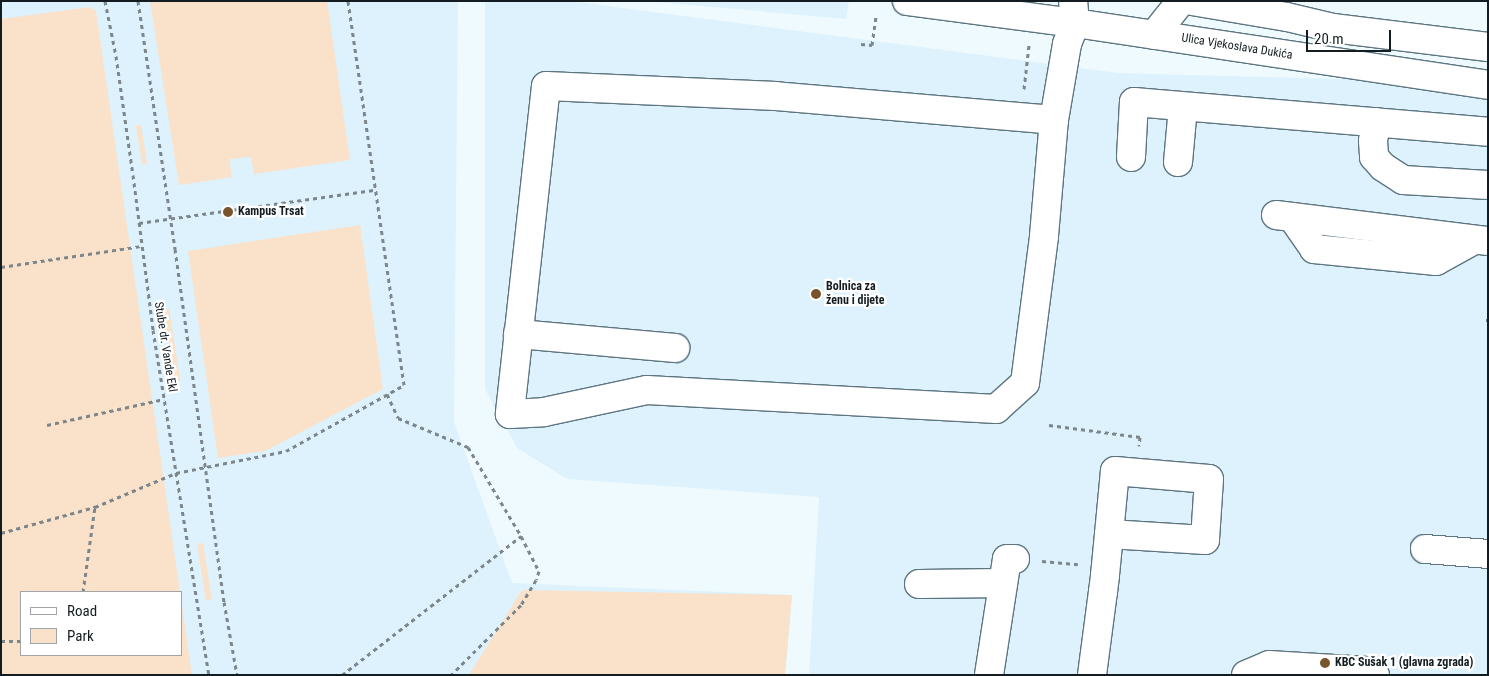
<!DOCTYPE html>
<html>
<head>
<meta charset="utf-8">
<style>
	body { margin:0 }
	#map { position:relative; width:1489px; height:676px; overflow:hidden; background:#effaff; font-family:"Roboto Condensed",sans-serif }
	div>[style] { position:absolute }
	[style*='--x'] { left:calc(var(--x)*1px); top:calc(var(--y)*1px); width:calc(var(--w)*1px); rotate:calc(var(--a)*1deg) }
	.built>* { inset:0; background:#ddf2fc }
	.green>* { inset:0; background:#fae1c9; transform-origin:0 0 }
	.path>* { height:3px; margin-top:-1.5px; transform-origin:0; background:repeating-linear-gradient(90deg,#7d878b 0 4px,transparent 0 8px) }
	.roads { filter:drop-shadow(1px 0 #5d7581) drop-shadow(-1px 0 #5d7581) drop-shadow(0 1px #5d7581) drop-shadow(0 -1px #5d7581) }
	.minor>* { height:28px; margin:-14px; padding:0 14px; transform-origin:14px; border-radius:14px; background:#fff }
	.dots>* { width:14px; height:14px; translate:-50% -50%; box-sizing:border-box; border:2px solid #fff; border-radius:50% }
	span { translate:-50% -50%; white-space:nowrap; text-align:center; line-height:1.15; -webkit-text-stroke:4.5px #fff; paint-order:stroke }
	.street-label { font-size:12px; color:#131d21 }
	.poi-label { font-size:12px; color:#131d21; font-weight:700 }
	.left { translate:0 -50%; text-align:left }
	.frame { position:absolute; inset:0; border:2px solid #131d21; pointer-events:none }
	.legend { position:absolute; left:20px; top:591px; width:162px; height:65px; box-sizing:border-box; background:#fff; border:1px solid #a1a5a6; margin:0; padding:6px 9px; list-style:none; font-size:15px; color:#131d21 }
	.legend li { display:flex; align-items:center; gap:10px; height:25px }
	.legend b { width:25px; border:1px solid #a1a5a6 }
	.scale { position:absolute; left:1306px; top:30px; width:85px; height:22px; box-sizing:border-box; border:2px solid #131d21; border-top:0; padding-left:6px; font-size:15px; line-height:18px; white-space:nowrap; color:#131d21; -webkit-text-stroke:4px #fff; paint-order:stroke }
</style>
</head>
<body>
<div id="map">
	<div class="built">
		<i style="clip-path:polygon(evenodd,1px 1px,458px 1px,454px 422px,512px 583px,792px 595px,785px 675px,1px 675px,1px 1px,21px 592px,181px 592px,181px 655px,21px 655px,21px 592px)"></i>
		<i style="clip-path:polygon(485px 1px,570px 1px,1118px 73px,1488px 83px,1488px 675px,809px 675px,819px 497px,567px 479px,517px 448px,485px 389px)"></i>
		<i style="clip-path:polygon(646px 1px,849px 1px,846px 19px)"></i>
	</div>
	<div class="green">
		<i style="clip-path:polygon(150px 1px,327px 1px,350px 160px,254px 174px,251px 157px,229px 159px,232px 177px,179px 185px)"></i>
		<i style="clip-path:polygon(89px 7px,96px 11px,180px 592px,21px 592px,21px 655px,181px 655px,181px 598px,192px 675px,1px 675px,1px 19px)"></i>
		<i style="left:141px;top:125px;width:39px;height:5px;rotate:81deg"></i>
		<i style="clip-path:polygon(360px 225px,383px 389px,265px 451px,218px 458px,188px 251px)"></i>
		<i style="left:169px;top:309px;width:73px;height:6px;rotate:81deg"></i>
		<i style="left:203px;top:543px;width:57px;height:6px;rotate:81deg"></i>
		<i style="clip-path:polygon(522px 590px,792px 595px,785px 675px,469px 675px)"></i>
	</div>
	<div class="path">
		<i style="--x:105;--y:1;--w:56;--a:78.7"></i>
		<i style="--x:116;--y:56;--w:120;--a:81.9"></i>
		<i style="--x:133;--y:175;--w:156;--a:82.6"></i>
		<i style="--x:153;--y:330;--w:350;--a:80.8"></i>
		<i style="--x:138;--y:1;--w:251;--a:81.5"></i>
		<i style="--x:175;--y:249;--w:356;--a:82.1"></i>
		<i style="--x:224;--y:602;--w:74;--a:79.9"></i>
		<i style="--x:861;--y:44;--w:11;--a:5"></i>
		<i style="--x:872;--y:45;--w:30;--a:-82"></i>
		<i style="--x:1024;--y:89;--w:44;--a:-83.5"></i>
		<i style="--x:139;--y:223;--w:237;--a:-8"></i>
		<i style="--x:1;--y:267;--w:143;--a:-8.5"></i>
		<i style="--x:1486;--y:320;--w:2;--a:0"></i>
		<i style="--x:387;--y:394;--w:26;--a:65"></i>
		<i style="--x:398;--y:418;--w:76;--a:22.5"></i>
		<i style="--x:468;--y:447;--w:104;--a:59.2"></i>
		<i style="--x:521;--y:536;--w:39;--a:63"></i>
		<i style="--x:539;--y:571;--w:9;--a:108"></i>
		<i style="--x:536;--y:580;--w:29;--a:121"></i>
		<i style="--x:521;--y:605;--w:99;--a:135"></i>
		<i style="--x:47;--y:425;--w:120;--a:-12.5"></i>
		<i style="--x:1049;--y:425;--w:92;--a:7.5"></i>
		<i style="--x:1140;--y:437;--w:9;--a:96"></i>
		<i style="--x:1;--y:533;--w:98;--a:-15.5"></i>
		<i style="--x:95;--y:507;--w:88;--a:-22.8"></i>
		<i style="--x:176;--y:473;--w:112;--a:-11.3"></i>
		<i style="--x:286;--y:451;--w:135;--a:-29.2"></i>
		<i style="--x:404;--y:385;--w:388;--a:-98.3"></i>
		<i style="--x:1042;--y:561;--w:36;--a:5"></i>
		<i style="--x:83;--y:592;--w:86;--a:-82"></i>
		<i style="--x:1;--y:641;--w:20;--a:0"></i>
		<i style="--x:342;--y:675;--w:227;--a:-37.8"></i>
	</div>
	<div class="roads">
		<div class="minor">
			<i style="--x:907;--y:1;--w:169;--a:7.5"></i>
			<i style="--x:1075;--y:23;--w:418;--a:8.5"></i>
			<i style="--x:1192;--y:1;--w:96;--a:9.6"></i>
			<i style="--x:1287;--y:17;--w:47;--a:13.4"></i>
			<i style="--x:1333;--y:28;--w:156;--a:7"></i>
			<i style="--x:1154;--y:35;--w:43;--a:-51.5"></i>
			<i style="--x:1054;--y:120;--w:279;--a:-175.1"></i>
			<i style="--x:776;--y:96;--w:230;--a:-177.5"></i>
			<i style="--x:546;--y:86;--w:330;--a:96.3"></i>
			<i style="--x:510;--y:414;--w:34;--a:-3"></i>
			<i style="--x:544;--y:412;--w:105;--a:-12.1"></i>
			<i style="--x:647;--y:390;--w:350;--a:3.1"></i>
			<i style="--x:996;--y:409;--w:39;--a:-42"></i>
			<i style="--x:1025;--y:383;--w:148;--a:-82.6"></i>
			<i style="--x:1044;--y:236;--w:116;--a:-85.1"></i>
			<i style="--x:1054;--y:120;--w:77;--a:-80.3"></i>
			<i style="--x:1067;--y:44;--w:22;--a:-69"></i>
			<i style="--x:1075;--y:23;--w:22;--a:-95"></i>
			<i style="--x:1376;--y:122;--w:19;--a:99"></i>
			<i style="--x:1373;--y:141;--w:16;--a:86"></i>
			<i style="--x:1374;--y:157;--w:13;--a:48"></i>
			<i style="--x:1383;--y:167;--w:24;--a:33"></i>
			<i style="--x:1403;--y:180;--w:85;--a:3.4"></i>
			<i style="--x:1131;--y:157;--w:55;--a:-86.9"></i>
			<i style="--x:1134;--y:102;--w:355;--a:4.8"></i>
			<i style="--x:1178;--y:162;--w:55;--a:-84.8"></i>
			<i style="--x:1276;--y:215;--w:214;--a:7"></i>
			<i style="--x:1292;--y:217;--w:39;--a:55"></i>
			<i style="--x:1314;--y:249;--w:123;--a:5.6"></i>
			<i style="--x:1436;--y:261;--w:43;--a:-28.9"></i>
			<i style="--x:518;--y:334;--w:158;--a:5.1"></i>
			<i style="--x:1425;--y:549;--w:63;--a:4.5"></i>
			<i style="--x:919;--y:584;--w:84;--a:-0.7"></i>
			<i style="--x:989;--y:675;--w:117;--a:-81.2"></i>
			<i style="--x:1007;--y:559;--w:8;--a:0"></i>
			<i style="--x:1092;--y:675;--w:84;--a:-82.5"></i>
			<i style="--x:1103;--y:592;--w:17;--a:-83"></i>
			<i style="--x:1105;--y:575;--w:41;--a:-84.4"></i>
			<i style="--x:1109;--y:534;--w:63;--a:-84.6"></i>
			<i style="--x:1115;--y:471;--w:94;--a:4.9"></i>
			<i style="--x:1209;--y:479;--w:61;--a:93.8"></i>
			<i style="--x:1205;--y:540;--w:96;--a:-176.4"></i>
			<i style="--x:1246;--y:675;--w:25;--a:-23"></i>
			<i style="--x:1269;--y:665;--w:98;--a:3.5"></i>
			<i style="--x:1367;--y:671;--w:9;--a:27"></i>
		</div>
	</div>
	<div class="dots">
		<i style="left:228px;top:212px;background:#79552e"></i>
		<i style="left:816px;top:294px;background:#79552e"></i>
		<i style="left:1325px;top:663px;background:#79552e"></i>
	</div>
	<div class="street-label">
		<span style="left:1237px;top:47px;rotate:9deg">Ulica Vjekoslava Dukića</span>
		<span style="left:165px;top:347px;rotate:81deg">Stube dr. Vande Ekl</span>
	</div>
	<div class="poi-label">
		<span class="left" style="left:238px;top:212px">Kampus Trsat</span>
		<span class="left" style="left:826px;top:294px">Bolnica za<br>ženu i dijete</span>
		<span class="left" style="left:1335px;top:663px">KBC Sušak 1 (glavna zgrada)</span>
	</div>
	<div class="frame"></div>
	<ul class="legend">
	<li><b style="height:6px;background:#fff"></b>Road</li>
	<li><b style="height:14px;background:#fae1c9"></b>Park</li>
	</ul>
	<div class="scale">20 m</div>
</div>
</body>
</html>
